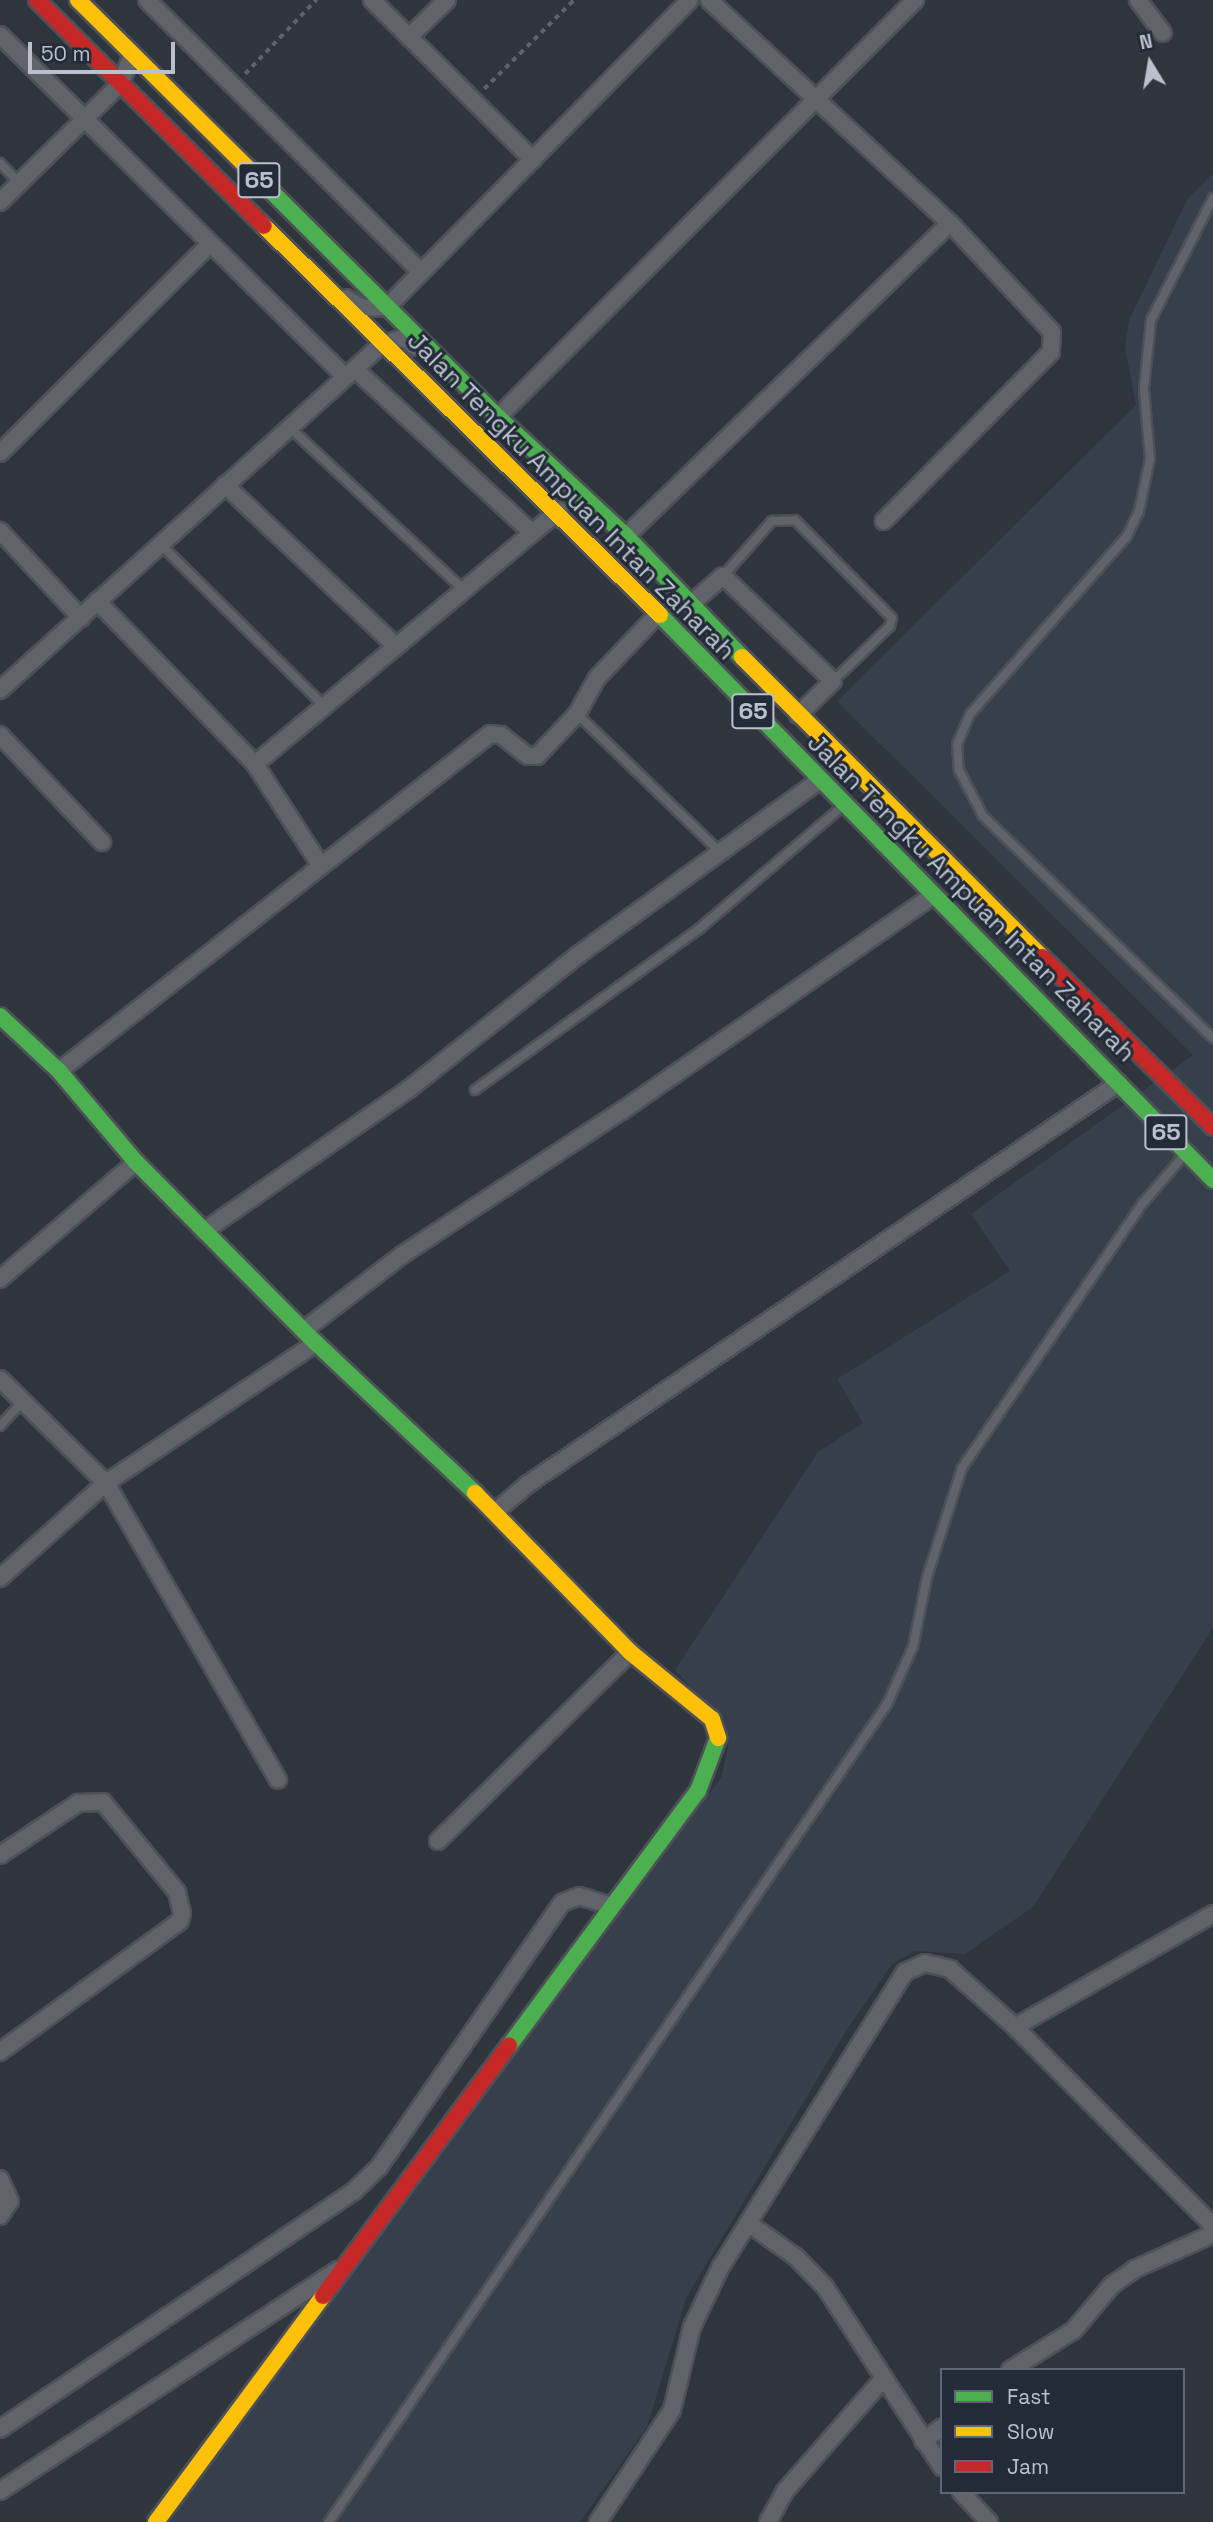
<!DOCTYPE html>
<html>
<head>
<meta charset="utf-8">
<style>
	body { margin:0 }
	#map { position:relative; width:1213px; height:2522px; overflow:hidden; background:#2f353c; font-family:"Space Grotesk",sans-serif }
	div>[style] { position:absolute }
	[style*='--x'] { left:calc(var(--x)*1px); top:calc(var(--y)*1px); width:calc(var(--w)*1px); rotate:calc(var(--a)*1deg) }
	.airport>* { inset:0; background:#373f4c }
	.path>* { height:3.5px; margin-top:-1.75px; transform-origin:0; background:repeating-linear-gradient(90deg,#5d6368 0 5px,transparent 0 10px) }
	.roads { filter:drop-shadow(2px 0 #4d5157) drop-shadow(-2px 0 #4d5157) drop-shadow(0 2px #4d5157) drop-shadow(0 -2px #4d5157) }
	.lane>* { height:8px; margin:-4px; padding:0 4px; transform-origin:4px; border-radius:4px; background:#60636a }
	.street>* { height:16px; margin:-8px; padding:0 8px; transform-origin:8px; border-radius:8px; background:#60636a }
	.fast>* { height:16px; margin:-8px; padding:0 8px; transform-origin:8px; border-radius:8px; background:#4caf50 }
	.slow>* { height:16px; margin:-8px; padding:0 8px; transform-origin:8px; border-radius:8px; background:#ffc107 }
	.jam>* { height:16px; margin:-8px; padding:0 8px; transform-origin:8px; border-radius:8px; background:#c62828 }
	span { translate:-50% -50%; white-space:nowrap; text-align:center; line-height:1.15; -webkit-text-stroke:6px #222b37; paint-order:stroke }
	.shield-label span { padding:2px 5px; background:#222b37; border:2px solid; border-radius:5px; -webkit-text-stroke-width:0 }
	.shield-label { font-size:24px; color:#bbc1cc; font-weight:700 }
	.street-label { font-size:26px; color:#bbc1cc }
	.legend { position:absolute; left:940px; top:2368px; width:245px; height:126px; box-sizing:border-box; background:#222b37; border:2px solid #5f6773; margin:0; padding:9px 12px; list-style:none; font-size:21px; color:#bbc1cc }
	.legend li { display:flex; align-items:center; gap:14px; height:35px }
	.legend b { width:35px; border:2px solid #5f6773 }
	.north { position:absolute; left:1115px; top:28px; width:70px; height:70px; -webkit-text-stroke:5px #222b37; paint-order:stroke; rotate:349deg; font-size:19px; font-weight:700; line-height:28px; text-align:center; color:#bbc1cc }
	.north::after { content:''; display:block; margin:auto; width:24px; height:32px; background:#bbc1cc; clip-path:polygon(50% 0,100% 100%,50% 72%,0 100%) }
	.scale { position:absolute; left:28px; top:42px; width:147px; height:32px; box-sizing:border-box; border:4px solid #bbc1cc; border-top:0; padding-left:9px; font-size:21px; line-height:24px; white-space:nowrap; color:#bbc1cc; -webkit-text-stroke:5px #222b37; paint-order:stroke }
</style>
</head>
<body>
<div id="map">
	<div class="airport">
		<i style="clip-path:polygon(1213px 173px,1213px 1628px,1033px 1907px,965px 1954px,915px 1951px,892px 1964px,846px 2031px,686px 2298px,647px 2427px,580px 2522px,164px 2522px,625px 1900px,721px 1778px,728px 1747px,718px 1718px,675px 1670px,818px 1452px,863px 1423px,837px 1379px,1010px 1271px,971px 1214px,1193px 1055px,837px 701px,1136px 405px,1125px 347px,1129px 320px,1188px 198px)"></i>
	</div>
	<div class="path">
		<i style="--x:245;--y:74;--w:103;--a:-46.2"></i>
		<i style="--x:484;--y:89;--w:127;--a:-44.7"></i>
	</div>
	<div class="roads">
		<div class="lane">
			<i style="--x:0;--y:163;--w:28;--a:46"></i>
			<i style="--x:1213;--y:198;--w:137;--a:116.9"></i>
			<i style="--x:1151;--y:320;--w:69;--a:95.8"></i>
			<i style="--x:1144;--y:389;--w:70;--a:85.1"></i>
			<i style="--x:1150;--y:459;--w:53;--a:101.9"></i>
			<i style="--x:1139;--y:511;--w:28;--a:116"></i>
			<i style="--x:1127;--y:536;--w:237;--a:131.4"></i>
			<i style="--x:970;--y:714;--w:33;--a:113"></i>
			<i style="--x:957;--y:744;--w:26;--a:86"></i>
			<i style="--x:959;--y:770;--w:52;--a:62.4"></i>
			<i style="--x:983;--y:816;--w:320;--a:44"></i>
			<i style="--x:289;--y:427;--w:239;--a:43"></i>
			<i style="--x:160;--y:544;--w:231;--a:44.6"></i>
			<i style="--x:723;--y:576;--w:74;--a:-48.3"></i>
			<i style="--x:772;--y:521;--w:23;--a:-2"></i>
			<i style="--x:795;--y:520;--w:138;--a:45.3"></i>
			<i style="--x:892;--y:618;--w:8;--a:104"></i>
			<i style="--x:890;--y:626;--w:79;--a:136"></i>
			<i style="--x:577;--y:714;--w:200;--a:44"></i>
			<i style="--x:475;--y:1090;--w:276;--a:-35.7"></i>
			<i style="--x:699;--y:929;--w:188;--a:-40.5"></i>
			<i style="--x:0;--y:1426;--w:34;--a:-47"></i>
			<i style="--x:329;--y:2522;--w:990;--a:-55.7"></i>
			<i style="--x:887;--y:1704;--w:63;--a:-65.5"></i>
			<i style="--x:913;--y:1647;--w:71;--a:-78.7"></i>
			<i style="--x:927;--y:1577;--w:114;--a:-72.2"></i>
			<i style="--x:962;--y:1468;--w:321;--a:-55.7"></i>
			<i style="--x:1143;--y:1203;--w:65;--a:-49.4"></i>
		</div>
		<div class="street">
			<i style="--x:147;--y:0;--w:386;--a:44.8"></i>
			<i style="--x:372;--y:0;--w:227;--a:44.8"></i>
			<i style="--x:709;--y:0;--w:328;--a:42.8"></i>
			<i style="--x:950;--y:223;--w:149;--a:46.9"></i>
			<i style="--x:1052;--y:332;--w:20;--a:93"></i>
			<i style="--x:1051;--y:352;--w:238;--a:134.7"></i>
			<i style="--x:1138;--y:0;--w:41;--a:52.9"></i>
			<i style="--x:0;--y:35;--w:486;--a:44.7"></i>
			<i style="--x:409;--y:37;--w:53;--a:-44.2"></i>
			<i style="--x:0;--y:202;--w:170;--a:-44.5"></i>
			<i style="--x:121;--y:83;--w:31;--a:-69"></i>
			<i style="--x:346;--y:298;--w:19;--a:32"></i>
			<i style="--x:362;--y:308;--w:25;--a:-2"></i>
			<i style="--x:387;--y:307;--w:431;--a:-45.4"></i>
			<i style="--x:355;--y:369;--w:241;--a:42.8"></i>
			<i style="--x:498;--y:417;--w:590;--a:-45"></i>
			<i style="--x:0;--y:453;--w:296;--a:-44.9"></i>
			<i style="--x:225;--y:485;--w:235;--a:43.3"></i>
			<i style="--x:0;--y:531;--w:119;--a:47"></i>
			<i style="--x:626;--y:536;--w:450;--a:-44"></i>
			<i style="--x:97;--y:601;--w:227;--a:45.9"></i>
			<i style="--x:255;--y:764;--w:121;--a:57.1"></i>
			<i style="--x:692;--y:603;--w:41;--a:-41.1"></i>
			<i style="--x:723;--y:576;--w:152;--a:43.7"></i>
			<i style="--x:833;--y:681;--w:49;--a:135.8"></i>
			<i style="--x:0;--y:690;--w:515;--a:-42.17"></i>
			<i style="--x:382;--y:344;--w:23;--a:-15"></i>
			<i style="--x:404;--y:338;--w:15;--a:37"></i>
			<i style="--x:0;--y:735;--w:148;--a:46.4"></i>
			<i style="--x:255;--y:764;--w:396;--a:-39.8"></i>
			<i style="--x:59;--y:1071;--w:547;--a:-38.02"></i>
			<i style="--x:490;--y:734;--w:11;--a:5"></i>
			<i style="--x:501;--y:735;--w:34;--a:38"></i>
			<i style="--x:528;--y:756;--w:9;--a:0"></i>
			<i style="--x:537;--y:756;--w:58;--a:-46.4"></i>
			<i style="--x:577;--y:714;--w:41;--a:-60.9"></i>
			<i style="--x:597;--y:678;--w:88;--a:-46.4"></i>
			<i style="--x:204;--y:1231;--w:249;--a:-34.7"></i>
			<i style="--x:409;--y:1089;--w:216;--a:-38.4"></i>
			<i style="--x:578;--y:955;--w:299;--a:-35.9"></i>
			<i style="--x:0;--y:1279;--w:179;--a:-40.7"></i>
			<i style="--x:304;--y:1330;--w:123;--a:-37.4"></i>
			<i style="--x:402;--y:1255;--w:264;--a:-33.3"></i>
			<i style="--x:623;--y:1110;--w:377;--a:-34.7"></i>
			<i style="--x:0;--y:1379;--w:148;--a:44.5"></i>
			<i style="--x:106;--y:1483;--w:343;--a:59.9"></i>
			<i style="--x:495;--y:1512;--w:43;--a:-40.3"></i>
			<i style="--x:528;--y:1484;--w:714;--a:-34.16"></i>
			<i style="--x:0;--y:1578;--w:142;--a:-41.9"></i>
			<i style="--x:106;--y:1483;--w:252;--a:-33.7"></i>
			<i style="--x:438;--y:1841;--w:269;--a:-44.5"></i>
			<i style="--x:0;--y:1855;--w:94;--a:-33.7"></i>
			<i style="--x:78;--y:1803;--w:25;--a:-2"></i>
			<i style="--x:103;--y:1802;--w:117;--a:50.6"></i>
			<i style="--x:177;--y:1892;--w:22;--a:77"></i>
			<i style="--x:182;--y:1913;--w:8;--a:104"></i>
			<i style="--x:180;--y:1921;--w:223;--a:144"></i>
			<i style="--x:1015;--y:2027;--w:281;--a:45.1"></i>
			<i style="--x:0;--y:2179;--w:24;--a:66"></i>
			<i style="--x:10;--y:2201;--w:18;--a:124"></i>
			<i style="--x:748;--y:2223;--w:60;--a:35.5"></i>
			<i style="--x:797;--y:2258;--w:40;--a:46"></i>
			<i style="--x:825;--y:2287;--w:215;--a:57"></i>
			<i style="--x:1010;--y:2370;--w:75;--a:-32"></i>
			<i style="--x:1074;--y:2330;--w:59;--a:-49.8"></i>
			<i style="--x:1112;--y:2285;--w:28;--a:-35"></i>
			<i style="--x:1135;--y:2269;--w:85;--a:-24.2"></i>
			<i style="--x:0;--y:2429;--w:425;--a:-33.9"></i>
			<i style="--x:353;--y:2192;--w:36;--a:-44"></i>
			<i style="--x:379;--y:2167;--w:321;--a:-55.3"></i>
			<i style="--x:562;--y:1903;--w:18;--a:-22"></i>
			<i style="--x:579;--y:1896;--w:31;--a:17"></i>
			<i style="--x:923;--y:2441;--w:24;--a:-36"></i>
			<i style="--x:0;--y:2491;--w:404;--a:-33.2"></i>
			<i style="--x:961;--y:2492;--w:41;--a:47"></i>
			<i style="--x:598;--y:2522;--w:134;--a:-56.5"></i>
			<i style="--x:672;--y:2410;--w:85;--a:-76.5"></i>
			<i style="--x:692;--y:2327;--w:65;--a:-64.6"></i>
			<i style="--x:720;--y:2268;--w:349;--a:-58"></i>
			<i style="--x:905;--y:1972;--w:22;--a:-24"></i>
			<i style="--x:925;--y:1963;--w:26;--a:13"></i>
			<i style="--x:950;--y:1969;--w:87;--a:41.7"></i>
			<i style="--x:1015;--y:2027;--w:228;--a:-29.7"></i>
			<i style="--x:768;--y:2522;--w:35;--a:-61"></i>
			<i style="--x:785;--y:2491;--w:150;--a:-48.8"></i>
		</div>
		<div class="fast">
			<i style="--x:268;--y:188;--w:325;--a:44.9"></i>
			<i style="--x:498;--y:417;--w:175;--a:42.9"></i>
			<i style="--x:626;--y:536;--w:168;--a:46.2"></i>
			<i style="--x:660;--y:615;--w:791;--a:45.61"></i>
			<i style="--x:0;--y:1016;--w:81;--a:43"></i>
			<i style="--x:59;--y:1071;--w:119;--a:49.8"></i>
			<i style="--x:136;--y:1162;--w:255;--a:45.2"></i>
			<i style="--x:316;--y:1343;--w:219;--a:43.3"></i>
			<i style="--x:509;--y:2046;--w:317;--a:-53.5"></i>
			<i style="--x:698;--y:1791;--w:57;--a:-69.3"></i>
		</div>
		<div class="slow">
			<i style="--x:78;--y:0;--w:267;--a:44.7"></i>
			<i style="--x:264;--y:226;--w:555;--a:44.49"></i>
			<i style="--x:742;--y:657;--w:424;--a:45"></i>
			<i style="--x:475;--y:1493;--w:222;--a:45.7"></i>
			<i style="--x:630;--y:1652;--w:106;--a:39.3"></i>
			<i style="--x:712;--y:1719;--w:20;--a:72"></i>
			<i style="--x:156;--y:2522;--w:281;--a:-53.5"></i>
		</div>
		<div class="jam">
			<i style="--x:37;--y:0;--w:320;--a:44.9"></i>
			<i style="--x:1042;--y:957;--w:241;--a:44.8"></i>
			<i style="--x:323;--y:2296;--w:312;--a:-53.4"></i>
		</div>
	</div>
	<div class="shield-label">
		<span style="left:259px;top:180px">65</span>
		<span style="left:753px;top:711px">65</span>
		<span style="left:1166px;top:1132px">65</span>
	</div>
	<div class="street-label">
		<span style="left:571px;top:496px;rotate:45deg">Jalan Tengku Ampuan Intan Zaharah</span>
		<span style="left:971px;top:898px;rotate:45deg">Jalan Tengku Ampuan Intan Zaharah</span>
	</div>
	<ul class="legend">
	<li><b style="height:9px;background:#4caf50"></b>Fast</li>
	<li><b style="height:9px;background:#ffc107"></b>Slow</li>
	<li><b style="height:9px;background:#c62828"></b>Jam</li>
	</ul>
	<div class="north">N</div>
	<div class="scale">50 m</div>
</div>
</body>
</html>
